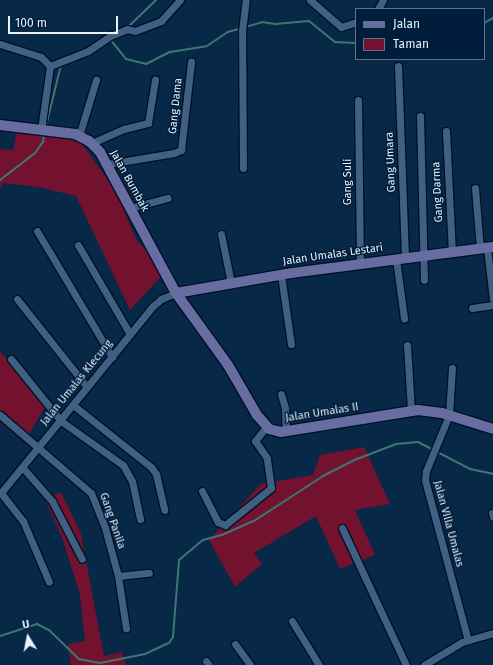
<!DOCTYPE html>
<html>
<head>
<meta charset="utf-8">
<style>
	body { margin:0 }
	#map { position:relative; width:493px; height:665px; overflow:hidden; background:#072847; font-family:"Fira Sans",sans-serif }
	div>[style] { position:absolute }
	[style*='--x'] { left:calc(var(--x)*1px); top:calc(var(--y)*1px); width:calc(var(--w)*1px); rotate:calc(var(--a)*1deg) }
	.green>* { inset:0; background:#73122e }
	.stream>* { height:2px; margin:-1px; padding:0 1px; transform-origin:1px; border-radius:1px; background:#3d7774 }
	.roads { filter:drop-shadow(1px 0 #001027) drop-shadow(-1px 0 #001027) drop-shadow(0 1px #001027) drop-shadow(0 -1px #001027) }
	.street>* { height:7px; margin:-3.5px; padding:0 3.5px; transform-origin:3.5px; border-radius:3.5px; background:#406083 }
	.secondary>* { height:10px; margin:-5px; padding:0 5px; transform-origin:5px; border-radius:5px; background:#676da1 }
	span { translate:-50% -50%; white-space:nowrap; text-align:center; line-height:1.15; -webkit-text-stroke:3px #001e3c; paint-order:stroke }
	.street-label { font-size:11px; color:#e7f2fe }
	.legend { position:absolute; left:355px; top:8px; width:130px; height:52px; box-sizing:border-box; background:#001e3c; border:1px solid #5c738a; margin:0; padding:5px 7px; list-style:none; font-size:12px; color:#e7f2fe }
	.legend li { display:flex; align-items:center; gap:8px; height:20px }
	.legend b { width:20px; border:1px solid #5c738a }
	.north { position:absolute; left:8px; top:617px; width:40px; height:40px; -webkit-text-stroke:3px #001e3c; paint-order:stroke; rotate:350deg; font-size:11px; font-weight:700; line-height:16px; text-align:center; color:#e7f2fe }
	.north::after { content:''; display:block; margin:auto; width:14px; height:18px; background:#e7f2fe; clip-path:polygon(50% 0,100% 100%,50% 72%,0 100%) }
	.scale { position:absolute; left:8px; top:16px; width:110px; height:18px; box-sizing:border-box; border:2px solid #e7f2fe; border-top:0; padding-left:5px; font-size:12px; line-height:14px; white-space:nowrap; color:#e7f2fe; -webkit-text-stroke:3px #001e3c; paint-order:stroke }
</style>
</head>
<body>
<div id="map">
	<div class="green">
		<i style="clip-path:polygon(18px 125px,74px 133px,115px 190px,137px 241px,166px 271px,130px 310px,76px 196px,38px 187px,3px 183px,0 189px,0 149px,13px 150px)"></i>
		<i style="clip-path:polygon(0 352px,47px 403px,25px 442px,0 422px)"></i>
		<i style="clip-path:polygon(364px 447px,390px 504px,355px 510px,375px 555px,340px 569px,316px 516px,254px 553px,262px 564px,235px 587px,209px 540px,261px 484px,313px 475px,320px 455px)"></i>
		<i style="clip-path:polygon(61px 492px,81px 534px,104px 656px,122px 652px,126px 665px,71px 665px,68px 644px,85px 641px,80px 594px,62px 537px,45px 500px)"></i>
	</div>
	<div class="stream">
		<i style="--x:484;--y:23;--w:10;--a:-29"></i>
		<i style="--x:128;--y:27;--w:39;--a:-44"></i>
		<i style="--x:109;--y:38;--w:27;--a:51"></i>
		<i style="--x:126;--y:59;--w:21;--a:14"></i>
		<i style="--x:146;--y:64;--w:27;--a:-27"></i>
		<i style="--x:170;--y:52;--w:37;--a:-9"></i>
		<i style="--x:207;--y:46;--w:25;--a:-34"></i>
		<i style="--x:228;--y:32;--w:35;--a:-16"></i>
		<i style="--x:262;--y:22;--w:13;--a:9"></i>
		<i style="--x:275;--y:24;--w:34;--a:-5"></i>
		<i style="--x:309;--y:21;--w:33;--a:39"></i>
		<i style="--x:335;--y:42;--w:21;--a:3"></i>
		<i style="--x:424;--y:59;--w:11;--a:0"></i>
		<i style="--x:46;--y:126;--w:63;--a:-76.2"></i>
		<i style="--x:0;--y:180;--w:44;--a:-37.6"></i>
		<i style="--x:35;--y:153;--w:14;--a:-54"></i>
		<i style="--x:43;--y:142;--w:7;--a:-82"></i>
		<i style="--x:0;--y:636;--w:39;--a:-18"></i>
		<i style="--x:37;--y:624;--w:13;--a:27"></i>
		<i style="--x:49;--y:630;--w:42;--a:44"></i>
		<i style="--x:79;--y:659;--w:21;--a:11"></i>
		<i style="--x:100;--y:663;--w:46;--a:-11.3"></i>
		<i style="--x:145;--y:654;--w:26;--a:-25"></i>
		<i style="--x:169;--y:643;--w:7;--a:-56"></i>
		<i style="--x:173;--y:637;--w:77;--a:-85.5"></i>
		<i style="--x:179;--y:560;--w:31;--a:-40"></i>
		<i style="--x:203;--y:540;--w:20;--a:-15"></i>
		<i style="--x:222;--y:535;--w:35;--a:-24"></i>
		<i style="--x:254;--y:521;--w:82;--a:-33.1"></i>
		<i style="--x:323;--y:476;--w:38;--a:-27"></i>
		<i style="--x:357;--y:459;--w:42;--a:-21"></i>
		<i style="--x:396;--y:444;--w:22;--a:-5"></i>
		<i style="--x:418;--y:442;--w:59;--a:27.4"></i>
		<i style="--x:470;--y:469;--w:24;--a:12"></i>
	</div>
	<div class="roads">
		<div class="street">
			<i style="--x:310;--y:0;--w:41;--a:41.1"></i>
			<i style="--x:341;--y:27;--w:16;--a:-18"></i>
			<i style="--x:378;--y:9;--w:10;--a:-61"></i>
			<i style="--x:0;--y:44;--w:43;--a:17.6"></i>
			<i style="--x:41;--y:57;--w:13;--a:45"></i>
			<i style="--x:50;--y:66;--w:41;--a:-21.5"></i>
			<i style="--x:88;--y:51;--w:27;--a:-34"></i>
			<i style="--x:110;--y:36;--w:18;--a:-22"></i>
			<i style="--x:127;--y:29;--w:8;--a:14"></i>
			<i style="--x:135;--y:31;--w:28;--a:-21"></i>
			<i style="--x:161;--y:21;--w:28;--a:-48"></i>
			<i style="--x:398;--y:66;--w:192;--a:87.9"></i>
			<i style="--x:358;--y:100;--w:163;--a:89.3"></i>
			<i style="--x:420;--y:116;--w:164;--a:88.6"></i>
			<i style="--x:41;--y:130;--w:65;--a:-82"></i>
			<i style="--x:446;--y:131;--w:121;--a:87.2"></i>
			<i style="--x:79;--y:136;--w:59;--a:-73.1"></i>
			<i style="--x:92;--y:143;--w:35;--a:-24"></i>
			<i style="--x:124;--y:129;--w:25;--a:-14"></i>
			<i style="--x:148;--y:123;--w:44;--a:-80.8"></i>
			<i style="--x:108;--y:164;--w:67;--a:-9.5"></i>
			<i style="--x:174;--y:153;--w:8;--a:-23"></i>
			<i style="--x:181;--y:150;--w:89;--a:-83.5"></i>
			<i style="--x:243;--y:168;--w:137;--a:-90.4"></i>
			<i style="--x:242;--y:31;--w:31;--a:-83"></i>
			<i style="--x:475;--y:188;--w:61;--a:85.3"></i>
			<i style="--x:130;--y:208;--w:39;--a:-15"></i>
			<i style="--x:37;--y:231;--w:147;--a:59.2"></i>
			<i style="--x:221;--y:234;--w:50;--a:78.5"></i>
			<i style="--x:78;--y:245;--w:103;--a:59.7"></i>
			<i style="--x:487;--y:248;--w:51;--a:83.3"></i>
			<i style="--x:396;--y:259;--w:60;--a:82.3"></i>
			<i style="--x:281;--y:275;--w:70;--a:81.8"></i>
			<i style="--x:17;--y:299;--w:112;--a:51.5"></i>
			<i style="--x:472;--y:308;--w:21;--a:-8"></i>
			<i style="--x:407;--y:345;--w:65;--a:86.5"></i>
			<i style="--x:11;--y:359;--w:80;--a:51.1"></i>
			<i style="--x:61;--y:421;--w:76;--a:35.4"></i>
			<i style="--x:123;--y:465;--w:18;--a:61"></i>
			<i style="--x:132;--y:481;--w:39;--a:78"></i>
			<i style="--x:452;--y:368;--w:47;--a:93.7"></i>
			<i style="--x:449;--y:415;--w:61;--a:112.3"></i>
			<i style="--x:426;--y:471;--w:9;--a:96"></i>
			<i style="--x:425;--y:480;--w:166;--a:75"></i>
			<i style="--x:281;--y:394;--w:15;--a:74"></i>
			<i style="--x:285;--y:408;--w:23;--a:88"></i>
			<i style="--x:73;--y:405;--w:100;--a:38.5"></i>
			<i style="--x:151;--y:467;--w:9;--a:54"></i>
			<i style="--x:156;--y:474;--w:37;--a:77"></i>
			<i style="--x:0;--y:415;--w:120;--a:40.6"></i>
			<i style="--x:91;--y:493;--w:38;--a:68"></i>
			<i style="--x:105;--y:528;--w:50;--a:74.8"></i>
			<i style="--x:118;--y:576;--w:53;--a:81.3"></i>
			<i style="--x:23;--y:468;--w:44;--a:48.7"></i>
			<i style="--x:52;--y:501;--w:65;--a:62.7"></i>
			<i style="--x:202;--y:491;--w:35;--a:63"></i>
			<i style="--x:218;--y:522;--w:8;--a:23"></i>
			<i style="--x:225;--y:525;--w:59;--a:-38.8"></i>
			<i style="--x:271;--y:488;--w:30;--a:-98"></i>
			<i style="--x:267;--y:458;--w:21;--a:-125"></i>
			<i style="--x:255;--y:441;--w:18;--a:-52"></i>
			<i style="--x:1;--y:493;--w:36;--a:52"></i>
			<i style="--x:23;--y:521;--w:66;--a:66.9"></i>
			<i style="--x:0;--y:494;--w:242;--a:-50.9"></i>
			<i style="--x:153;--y:306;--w:11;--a:-41"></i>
			<i style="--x:161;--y:299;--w:16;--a:-22"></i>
			<i style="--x:492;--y:513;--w:4;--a:76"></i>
			<i style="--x:342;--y:528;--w:151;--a:65"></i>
			<i style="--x:118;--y:576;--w:31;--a:-6"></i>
			<i style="--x:292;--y:621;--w:52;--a:58.5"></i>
			<i style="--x:235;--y:644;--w:26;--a:54"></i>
			<i style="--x:206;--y:661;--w:5;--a:53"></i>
			<i style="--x:424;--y:665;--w:44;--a:-31.2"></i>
			<i style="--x:462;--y:642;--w:32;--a:-16"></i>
		</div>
		<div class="secondary">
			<i style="--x:0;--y:125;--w:76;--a:6.8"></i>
			<i style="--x:75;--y:134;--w:16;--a:27"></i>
			<i style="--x:89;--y:141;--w:16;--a:45"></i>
			<i style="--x:100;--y:152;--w:160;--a:61.7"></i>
			<i style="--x:176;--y:293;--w:89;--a:54.2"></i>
			<i style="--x:228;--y:365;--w:58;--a:59.9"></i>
			<i style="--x:257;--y:415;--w:18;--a:49"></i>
			<i style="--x:269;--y:429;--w:12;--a:14"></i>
			<i style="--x:281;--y:432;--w:139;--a:-9.1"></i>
			<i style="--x:418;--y:410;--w:24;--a:7"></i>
			<i style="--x:442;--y:413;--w:53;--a:17.4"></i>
			<i style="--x:176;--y:293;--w:118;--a:-9.8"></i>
			<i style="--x:292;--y:273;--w:203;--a:-7.4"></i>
		</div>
	</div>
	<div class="street-label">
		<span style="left:176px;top:106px;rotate:-84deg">Gang Dama</span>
		<span style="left:391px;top:162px;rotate:-92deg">Gang Umara</span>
		<span style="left:129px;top:181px;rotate:61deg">Jalan Bumbak</span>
		<span style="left:348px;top:182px;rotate:-90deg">Gang Suli</span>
		<span style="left:438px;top:192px;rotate:-93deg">Gang Darma</span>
		<span style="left:333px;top:255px;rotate:-8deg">Jalan Umalas Lestari</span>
		<span style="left:77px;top:383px;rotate:-51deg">Jalan Umalas Klecung</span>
		<span style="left:322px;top:413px;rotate:-9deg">Jalan Umalas II</span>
		<span style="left:112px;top:521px;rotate:71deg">Gang Panila</span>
		<span style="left:448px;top:524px;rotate:75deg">Jalan Villa Umalas</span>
	</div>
	<ul class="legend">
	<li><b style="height:5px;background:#676da1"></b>Jalan</li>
	<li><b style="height:11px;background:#73122e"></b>Taman</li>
	</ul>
	<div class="north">U</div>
	<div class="scale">100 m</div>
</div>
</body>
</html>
